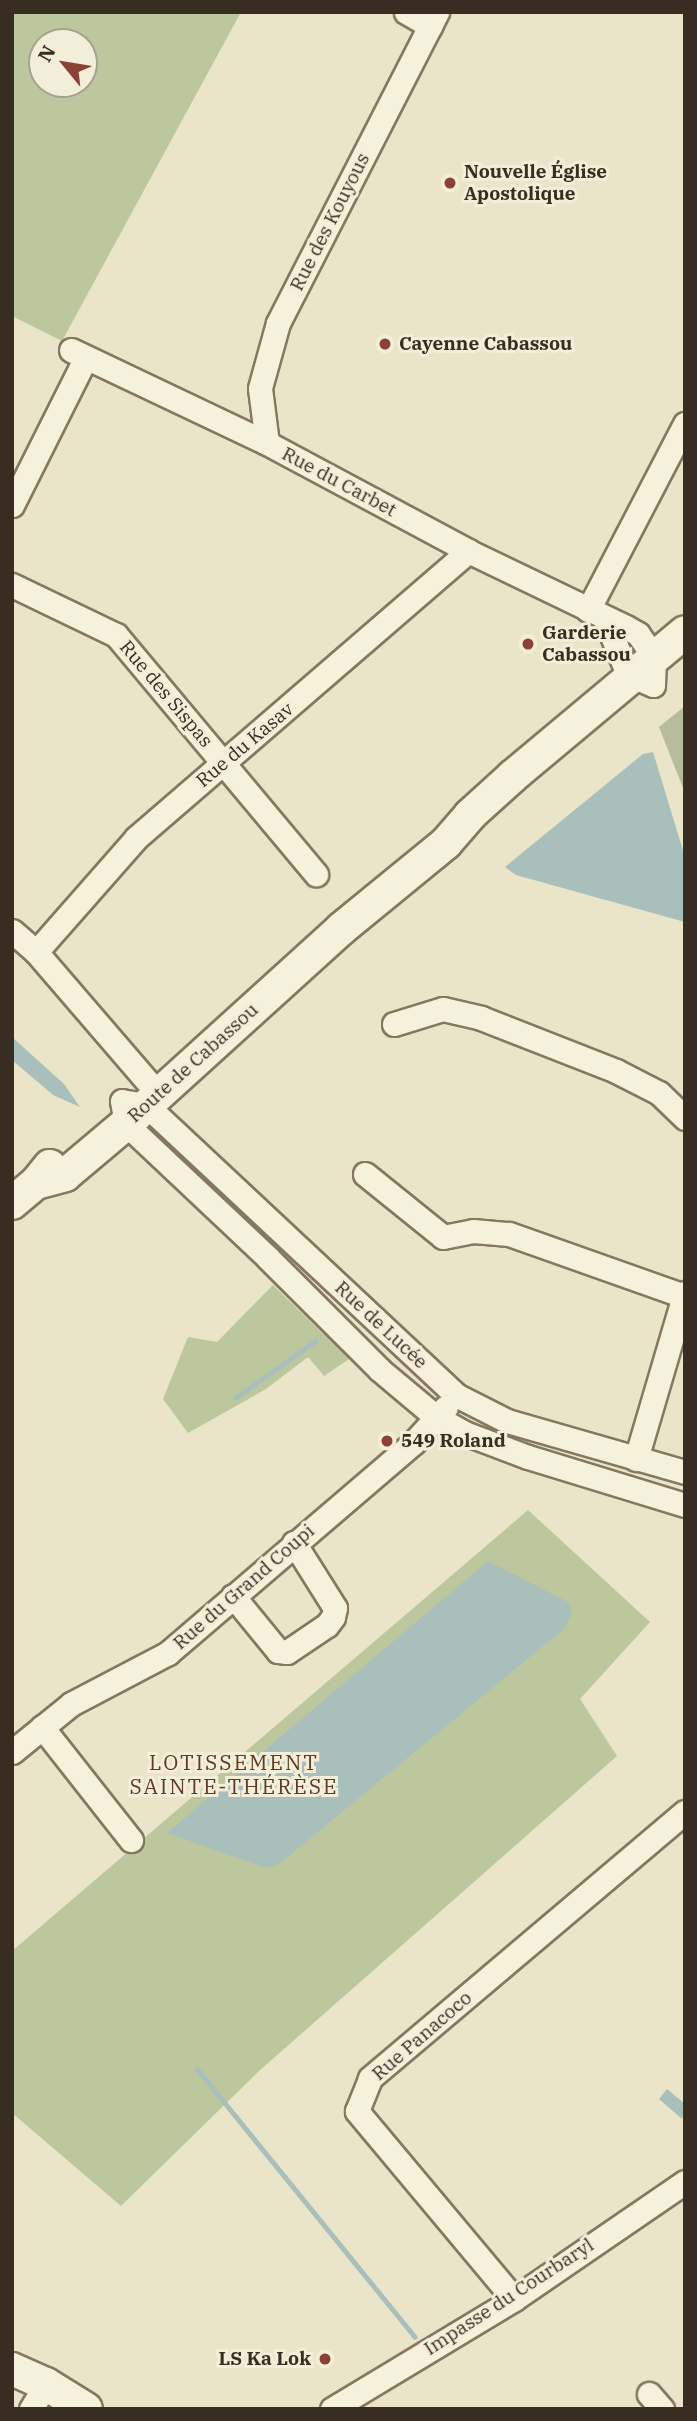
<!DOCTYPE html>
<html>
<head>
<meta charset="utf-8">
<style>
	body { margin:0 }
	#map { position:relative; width:697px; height:2421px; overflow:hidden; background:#eae4c9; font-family:"IBM Plex Serif",serif }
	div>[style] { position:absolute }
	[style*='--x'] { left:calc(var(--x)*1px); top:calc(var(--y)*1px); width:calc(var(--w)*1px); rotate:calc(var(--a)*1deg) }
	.green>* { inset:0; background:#bdc79e }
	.cemetery>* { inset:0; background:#b5bd9c }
	.water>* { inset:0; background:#a9bfbb }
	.stream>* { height:5px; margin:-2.5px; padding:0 2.5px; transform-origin:2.5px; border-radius:2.5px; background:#a9bfbb }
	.roads { filter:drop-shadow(2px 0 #84785f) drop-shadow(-2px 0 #84785f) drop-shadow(0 2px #84785f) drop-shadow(0 -2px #84785f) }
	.minor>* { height:23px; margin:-11.5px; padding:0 11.5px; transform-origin:11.5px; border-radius:11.5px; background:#f6f1db }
	.secondary>* { height:32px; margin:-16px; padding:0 16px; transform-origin:16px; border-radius:16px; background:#f6f1db }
	.dots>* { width:19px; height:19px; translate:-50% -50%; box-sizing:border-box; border:4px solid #f2eed8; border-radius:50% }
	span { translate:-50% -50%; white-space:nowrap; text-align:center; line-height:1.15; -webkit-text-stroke:6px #f2eed8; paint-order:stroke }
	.poi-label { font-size:19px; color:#372e21; font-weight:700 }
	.left { translate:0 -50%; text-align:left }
	.right { translate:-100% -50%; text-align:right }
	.street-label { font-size:19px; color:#372e21 }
	.neighbourhood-label { font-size:21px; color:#5f3925; letter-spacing:2px }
	.frame { position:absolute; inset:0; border:14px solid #372e21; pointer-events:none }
	.north { position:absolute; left:28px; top:28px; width:70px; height:70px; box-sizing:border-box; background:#f2eed8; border:2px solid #a7a18f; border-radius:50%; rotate:300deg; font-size:19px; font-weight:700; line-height:28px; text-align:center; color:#372e21 }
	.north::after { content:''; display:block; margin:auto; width:24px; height:32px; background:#8d4136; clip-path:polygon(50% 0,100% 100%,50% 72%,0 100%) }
</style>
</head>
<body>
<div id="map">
	<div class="green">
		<i style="clip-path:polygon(evenodd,12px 12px,241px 12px,62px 341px,12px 316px,12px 12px,42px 42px,84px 42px,84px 84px,42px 84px,42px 42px)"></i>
		<i style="clip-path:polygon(273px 1285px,349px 1359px,324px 1376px,308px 1357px,266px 1389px,188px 1433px,163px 1399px,188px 1337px,217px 1342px)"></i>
		<i style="clip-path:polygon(528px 1510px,650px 1622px,580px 1699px,617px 1756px,259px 2071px,121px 2206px,12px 2113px,12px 1951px)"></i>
	</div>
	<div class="cemetery">
		<i style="clip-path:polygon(685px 706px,685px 793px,659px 727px)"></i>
	</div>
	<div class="water">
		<i style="clip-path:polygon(653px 752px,685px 857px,685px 922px,516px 875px,505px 867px,643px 754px)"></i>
		<i style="clip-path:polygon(12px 1037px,64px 1084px,80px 1107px,53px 1095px,12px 1060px)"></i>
		<i style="clip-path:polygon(488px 1561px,568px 1602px,572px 1612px,565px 1628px,279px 1864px,266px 1868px,167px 1833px)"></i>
		<i style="clip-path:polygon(667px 2089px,685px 2104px,682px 2119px,659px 2099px)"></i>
	</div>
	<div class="stream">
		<i style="--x:235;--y:1398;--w:98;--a:-35.5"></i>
		<i style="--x:197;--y:2069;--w:345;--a:50.9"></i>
	</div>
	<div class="roads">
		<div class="minor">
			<i style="--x:406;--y:12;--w:28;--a:30"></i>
			<i style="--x:71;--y:350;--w:217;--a:25.4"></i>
			<i style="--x:267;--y:443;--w:228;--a:28.2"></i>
			<i style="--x:468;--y:551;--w:175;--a:25.7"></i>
			<i style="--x:626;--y:627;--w:14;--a:30"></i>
			<i style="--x:638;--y:634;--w:28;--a:55"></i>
			<i style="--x:654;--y:657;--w:28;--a:92"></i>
			<i style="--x:653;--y:685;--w:23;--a:-157"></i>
			<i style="--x:632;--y:676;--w:11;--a:-128"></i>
			<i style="--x:625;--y:667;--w:52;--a:-112.6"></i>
			<i style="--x:267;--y:443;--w:55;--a:-97.3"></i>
			<i style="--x:260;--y:388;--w:67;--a:-74.5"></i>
			<i style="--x:278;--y:323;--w:349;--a:-62.9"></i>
			<i style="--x:12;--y:505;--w:165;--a:-63.4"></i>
			<i style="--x:12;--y:585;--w:115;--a:25.7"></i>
			<i style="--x:116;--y:635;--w:312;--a:50.1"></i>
			<i style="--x:588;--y:610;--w:210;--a:-62.5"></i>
			<i style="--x:12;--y:931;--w:32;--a:41"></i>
			<i style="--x:36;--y:952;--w:189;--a:49.3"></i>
			<i style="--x:36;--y:952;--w:152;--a:-48.7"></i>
			<i style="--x:136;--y:838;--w:439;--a:-40.8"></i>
			<i style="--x:394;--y:1024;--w:51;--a:-17"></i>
			<i style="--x:443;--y:1009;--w:39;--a:13"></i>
			<i style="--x:481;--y:1018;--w:145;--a:21.4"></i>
			<i style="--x:616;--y:1071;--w:48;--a:27.1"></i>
			<i style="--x:659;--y:1093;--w:36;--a:44"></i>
			<i style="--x:365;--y:1174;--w:100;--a:38.9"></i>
			<i style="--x:443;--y:1237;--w:31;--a:-11"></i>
			<i style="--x:473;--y:1231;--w:36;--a:5"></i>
			<i style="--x:509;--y:1234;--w:186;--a:19.5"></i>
			<i style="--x:636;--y:1459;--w:173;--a:-73.6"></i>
			<i style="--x:685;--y:1472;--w:185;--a:-164"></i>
			<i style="--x:507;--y:1421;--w:57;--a:-153"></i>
			<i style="--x:456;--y:1395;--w:424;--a:-136.9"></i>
			<i style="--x:146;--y:1105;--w:24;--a:-171"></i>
			<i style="--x:122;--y:1101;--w:23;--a:80"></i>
			<i style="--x:126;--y:1124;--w:195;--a:43.3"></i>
			<i style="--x:268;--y:1258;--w:158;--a:45"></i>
			<i style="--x:380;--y:1370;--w:73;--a:40"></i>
			<i style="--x:436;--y:1417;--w:35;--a:29"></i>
			<i style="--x:467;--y:1434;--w:65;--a:20.7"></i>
			<i style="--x:528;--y:1457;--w:164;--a:17"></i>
			<i style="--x:233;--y:1596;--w:71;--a:50.7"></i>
			<i style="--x:278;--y:1651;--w:9;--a:6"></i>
			<i style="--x:287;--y:1652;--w:48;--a:-34"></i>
			<i style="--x:327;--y:1625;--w:10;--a:-53"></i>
			<i style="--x:333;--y:1617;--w:9;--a:-77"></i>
			<i style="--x:335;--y:1608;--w:77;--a:-122.2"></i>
			<i style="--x:42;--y:1727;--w:144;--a:51.8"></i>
			<i style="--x:12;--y:1752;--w:76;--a:-39.1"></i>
			<i style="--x:71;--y:1704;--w:110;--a:-27.7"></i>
			<i style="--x:168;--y:1653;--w:324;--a:-40.6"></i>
			<i style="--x:414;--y:1442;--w:47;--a:-47.6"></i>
			<i style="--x:514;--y:2299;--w:245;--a:-129.9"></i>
			<i style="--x:357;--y:2111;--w:35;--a:-68"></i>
			<i style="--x:370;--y:2078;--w:412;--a:-40.2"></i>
			<i style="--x:649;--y:2394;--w:20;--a:49"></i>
			<i style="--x:31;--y:2409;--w:29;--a:-59"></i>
			<i style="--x:332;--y:2409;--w:213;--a:-31.1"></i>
			<i style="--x:514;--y:2299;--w:207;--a:-34.4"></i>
		</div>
		<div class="secondary">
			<i style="--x:36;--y:1183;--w:30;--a:-15"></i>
			<i style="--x:65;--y:1175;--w:92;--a:-40.1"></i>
			<i style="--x:135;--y:1116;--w:278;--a:-42.2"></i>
			<i style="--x:341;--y:929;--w:136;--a:-39.3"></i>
			<i style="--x:446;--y:843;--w:37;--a:-49"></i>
			<i style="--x:470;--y:815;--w:58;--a:-42.2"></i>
			<i style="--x:513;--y:776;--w:224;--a:-39.9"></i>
			<i style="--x:12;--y:1203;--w:31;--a:-40"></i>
			<i style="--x:36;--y:1183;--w:22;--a:-51"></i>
			<i style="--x:12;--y:2369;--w:37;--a:24"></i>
			<i style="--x:46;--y:2384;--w:47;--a:32"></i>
		</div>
	</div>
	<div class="dots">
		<i style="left:450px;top:183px;background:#8d4136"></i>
		<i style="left:385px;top:344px;background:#8d4136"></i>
		<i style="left:528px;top:644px;background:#8d4136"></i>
		<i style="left:387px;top:1441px;background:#8d4136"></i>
		<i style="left:325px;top:2359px;background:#8d4136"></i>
	</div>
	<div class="poi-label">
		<span class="left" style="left:464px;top:183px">Nouvelle Église<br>Apostolique</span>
		<span class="left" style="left:399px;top:344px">Cayenne Cabassou</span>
		<span class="left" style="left:542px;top:644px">Garderie<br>Cabassou</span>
		<span class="left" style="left:401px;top:1441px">549 Roland</span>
		<span class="right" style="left:311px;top:2359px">LS Ka Lok</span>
	</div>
	<div class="street-label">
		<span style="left:330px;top:222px;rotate:-63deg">Rue des Kouyous</span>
		<span style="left:339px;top:482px;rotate:28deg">Rue du Carbet</span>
		<span style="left:166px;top:694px;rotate:50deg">Rue des Sispas</span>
		<span style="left:245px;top:745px;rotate:-40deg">Rue du Kasav</span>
		<span style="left:193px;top:1063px;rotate:-42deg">Route de Cabassou</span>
		<span style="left:381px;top:1325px;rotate:43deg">Rue de Lucée</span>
		<span style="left:244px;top:1587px;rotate:-41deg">Rue du Grand Coupi</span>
		<span style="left:422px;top:2036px;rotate:-41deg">Rue Panacoco</span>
		<span style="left:509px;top:2297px;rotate:-33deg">Impasse du Courbaryl</span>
	</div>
	<div class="neighbourhood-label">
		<span style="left:234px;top:1774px">LOTISSEMENT<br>SAINTE-THÉRÈSE</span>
	</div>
	<div class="frame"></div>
	<div class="north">N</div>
</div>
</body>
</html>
